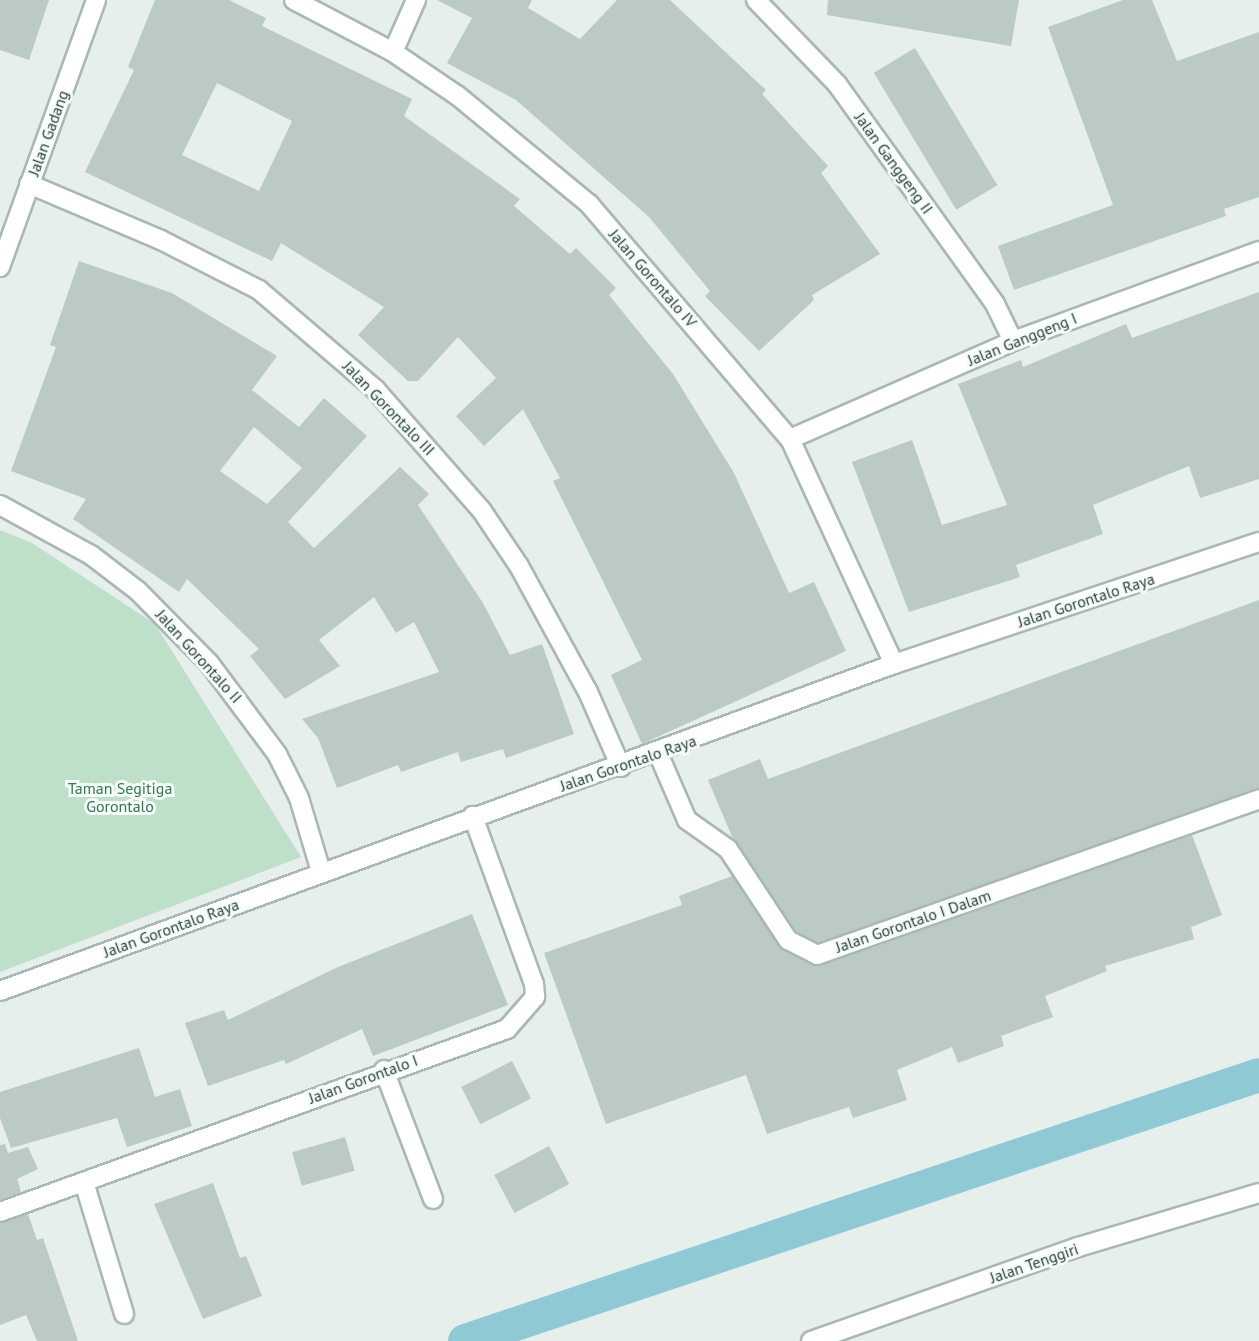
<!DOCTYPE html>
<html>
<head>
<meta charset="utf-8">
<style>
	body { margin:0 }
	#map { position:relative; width:1259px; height:1341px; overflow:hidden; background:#e6efeb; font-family:"PT Sans",sans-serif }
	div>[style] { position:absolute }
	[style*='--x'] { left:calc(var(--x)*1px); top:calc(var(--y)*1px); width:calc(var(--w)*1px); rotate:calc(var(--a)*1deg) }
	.green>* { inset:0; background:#bfe0c8 }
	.canal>* { height:34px; margin:-17px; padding:0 17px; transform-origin:17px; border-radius:17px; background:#8ec9d4 }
	.building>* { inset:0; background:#bbcac4; transform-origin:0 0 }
	.roads { filter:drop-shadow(2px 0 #a8b8b2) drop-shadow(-2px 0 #a8b8b2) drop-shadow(0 2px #a8b8b2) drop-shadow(0 -2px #a8b8b2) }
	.street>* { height:18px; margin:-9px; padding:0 9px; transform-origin:9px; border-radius:9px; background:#fff }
	.secondary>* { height:18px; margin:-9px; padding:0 9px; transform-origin:9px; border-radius:9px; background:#fff }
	span { translate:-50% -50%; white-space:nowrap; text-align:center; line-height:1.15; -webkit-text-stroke:6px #f7fbf9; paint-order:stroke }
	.street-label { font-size:16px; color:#24423a }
	.park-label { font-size:16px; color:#2d7a4b }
</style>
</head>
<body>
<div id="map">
	<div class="green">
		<i style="clip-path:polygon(0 530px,32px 543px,155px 624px,301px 857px,0 972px)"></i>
	</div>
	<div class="canal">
		<i style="--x:465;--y:1341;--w:837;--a:-18.52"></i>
	</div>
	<div class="building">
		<i style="clip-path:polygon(0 0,49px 0,29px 60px,0 50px)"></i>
		<i style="clip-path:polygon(evenodd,155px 0,229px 0,266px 18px,262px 26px,412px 99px,404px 116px,520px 199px,514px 206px,570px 254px,576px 248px,616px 288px,609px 295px,673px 374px,734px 473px,789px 593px,814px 582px,846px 651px,642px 744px,611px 675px,642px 660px,553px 481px,560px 478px,523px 409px,484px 446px,456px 416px,496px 378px,458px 337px,418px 381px,408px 381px,358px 335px,384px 307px,281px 243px,272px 261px,85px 172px,134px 70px,128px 67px,155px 0,217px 83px,292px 121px,259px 191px,182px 155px,217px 83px)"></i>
		<i style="clip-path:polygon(437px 0,532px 0,528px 8px,580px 39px,617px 0,670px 0,766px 90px,762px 94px,828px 166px,821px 173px,880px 254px,812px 295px,814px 300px,759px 351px,705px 296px,710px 291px,649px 217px,516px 100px,447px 63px,472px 18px)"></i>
		<i style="clip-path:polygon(828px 0,1019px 0,1011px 46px,827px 15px)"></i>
		<i style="clip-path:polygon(1123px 0,1152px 0,1177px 61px,1259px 32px,1259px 197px,1224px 209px,1226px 216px,1014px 290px,998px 246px,1113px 205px,1048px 27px)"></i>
		<i style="left:915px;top:48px;width:160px;height:48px;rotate:59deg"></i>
		<i style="clip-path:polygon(evenodd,79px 261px,172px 293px,277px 356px,252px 390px,299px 427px,324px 398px,367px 436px,288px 522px,314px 548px,400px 467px,429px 494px,418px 505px,483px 603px,510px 655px,542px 644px,574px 734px,506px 758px,503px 749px,461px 762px,458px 752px,401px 772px,398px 765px,337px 788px,318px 738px,302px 719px,439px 672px,414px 622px,396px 633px,374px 597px,319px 640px,340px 666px,285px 699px,250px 656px,259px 649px,187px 579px,179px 592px,73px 519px,86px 499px,11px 471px,56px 347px,50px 345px,79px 261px,254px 427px,302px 468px,267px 504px,220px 471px,254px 427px)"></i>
		<i style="clip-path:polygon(1259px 292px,1259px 479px,1200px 498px,1189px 466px,1093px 505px,1103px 534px,1016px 565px,1020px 577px,909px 612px,852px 462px,912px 440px,942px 525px,1007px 505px,958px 384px,1021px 360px,1023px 367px,1126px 324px,1132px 338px)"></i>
		<i style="clip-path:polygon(1259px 600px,1259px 788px,818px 943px,796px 931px,733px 839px,708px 780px,760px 759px,768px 779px)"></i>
		<i style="clip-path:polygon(1192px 835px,1222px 915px,1191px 927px,1194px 939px,1105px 966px,1107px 971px,1045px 996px,1053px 1017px,1001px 1036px,1004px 1046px,958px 1063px,952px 1047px,897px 1070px,907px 1100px,853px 1118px,849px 1107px,767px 1134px,746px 1075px,606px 1124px,544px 953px,682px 905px,679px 896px,732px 876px,779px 947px,820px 966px)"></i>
		<i style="clip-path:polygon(472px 914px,508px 1005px,373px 1056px,362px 1029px,286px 1064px,284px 1060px,208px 1086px,185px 1023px,224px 1010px,228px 1020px,338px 967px)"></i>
		<i style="clip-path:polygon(139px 1048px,155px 1097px,180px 1089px,192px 1126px,127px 1147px,117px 1118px,11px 1148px,0 1118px,0 1092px)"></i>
		<i style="left:512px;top:1061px;width:42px;height:57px;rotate:63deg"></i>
		<i style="left:345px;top:1137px;width:35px;height:55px;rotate:74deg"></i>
		<i style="clip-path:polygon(5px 1144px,8px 1153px,28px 1147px,38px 1169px,17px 1179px,21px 1192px,0 1200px,0 1145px)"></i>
		<i style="left:549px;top:1146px;width:43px;height:62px;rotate:62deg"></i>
		<i style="clip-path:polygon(213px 1183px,240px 1258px,246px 1256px,262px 1296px,203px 1319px,154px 1204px)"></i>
		<i style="clip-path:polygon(28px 1214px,37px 1240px,43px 1238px,78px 1341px,37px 1341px,26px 1315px,0 1325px,0 1223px)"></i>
	</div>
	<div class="roads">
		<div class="street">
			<i style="--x:294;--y:0;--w:112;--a:27.7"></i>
			<i style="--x:393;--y:52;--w:78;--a:34.1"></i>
			<i style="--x:458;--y:96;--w:170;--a:39.5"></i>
			<i style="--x:589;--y:204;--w:309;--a:49.5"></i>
			<i style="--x:790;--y:439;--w:248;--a:65.2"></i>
			<i style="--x:756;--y:0;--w:117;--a:46"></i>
			<i style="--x:837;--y:84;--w:271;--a:54.3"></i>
			<i style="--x:995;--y:304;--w:41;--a:64.1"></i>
			<i style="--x:393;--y:52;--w:57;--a:-66.1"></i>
			<i style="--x:29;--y:184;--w:143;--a:23"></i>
			<i style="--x:161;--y:240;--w:110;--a:27"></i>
			<i style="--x:259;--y:290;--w:153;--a:40.5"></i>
			<i style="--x:375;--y:389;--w:162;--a:48.7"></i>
			<i style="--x:482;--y:511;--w:66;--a:56.1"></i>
			<i style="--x:519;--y:566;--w:144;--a:61.3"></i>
			<i style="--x:588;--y:692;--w:82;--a:66.3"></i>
			<i style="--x:790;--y:439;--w:244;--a:-23.7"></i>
			<i style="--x:1013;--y:341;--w:262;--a:-20.1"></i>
			<i style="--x:0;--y:505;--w:104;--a:28.8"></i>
			<i style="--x:91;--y:555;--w:59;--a:37.5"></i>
			<i style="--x:138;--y:591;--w:101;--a:45.4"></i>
			<i style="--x:209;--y:663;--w:114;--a:53.2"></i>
			<i style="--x:277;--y:754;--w:49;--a:63.4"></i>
			<i style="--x:299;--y:798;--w:77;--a:73.4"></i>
			<i style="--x:658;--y:753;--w:73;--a:66.6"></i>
			<i style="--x:687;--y:820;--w:50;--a:35.3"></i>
			<i style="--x:728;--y:849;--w:109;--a:56.6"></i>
			<i style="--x:788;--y:940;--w:33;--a:27"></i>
			<i style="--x:817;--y:955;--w:469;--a:-19.4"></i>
			<i style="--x:384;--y:1070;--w:138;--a:69.2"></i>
			<i style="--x:84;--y:1182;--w:138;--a:73.1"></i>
			<i style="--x:0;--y:1212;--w:539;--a:-19.85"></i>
			<i style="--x:507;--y:1029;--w:43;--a:-48.8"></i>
			<i style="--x:535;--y:997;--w:13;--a:-94"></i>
			<i style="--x:534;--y:984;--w:179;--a:-110"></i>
		</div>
		<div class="secondary">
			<i style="--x:0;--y:267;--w:284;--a:-70.2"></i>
			<i style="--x:0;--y:991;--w:952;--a:-20.09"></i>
			<i style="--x:894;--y:664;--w:385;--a:-18.5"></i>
			<i style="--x:811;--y:1341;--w:283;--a:-19.4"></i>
			<i style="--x:1078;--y:1247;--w:189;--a:-16.6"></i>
		</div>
	</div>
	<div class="street-label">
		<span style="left:48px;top:133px;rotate:-70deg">Jalan Gadang</span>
		<span style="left:894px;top:163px;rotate:54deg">Jalan Ganggeng II</span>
		<span style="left:653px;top:278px;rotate:49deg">Jalan Gorontalo IV</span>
		<span style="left:1022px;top:339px;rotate:-22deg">Jalan Ganggeng I</span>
		<span style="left:389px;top:408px;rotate:46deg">Jalan Gorontalo III</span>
		<span style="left:1086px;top:600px;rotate:-18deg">Jalan Gorontalo Raya</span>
		<span style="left:199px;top:656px;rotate:48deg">Jalan Gorontalo II</span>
		<span style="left:628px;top:763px;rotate:-19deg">Jalan Gorontalo Raya</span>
		<span style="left:913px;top:921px;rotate:-19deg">Jalan Gorontalo I Dalam</span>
		<span style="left:171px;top:928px;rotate:-20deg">Jalan Gorontalo Raya</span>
		<span style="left:363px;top:1079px;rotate:-20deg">Jalan Gorontalo I</span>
		<span style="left:1034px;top:1263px;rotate:-19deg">Jalan Tenggiri</span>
	</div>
	<div class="park-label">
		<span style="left:120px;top:797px">Taman Segitiga<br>Gorontalo</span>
	</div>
</div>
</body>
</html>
